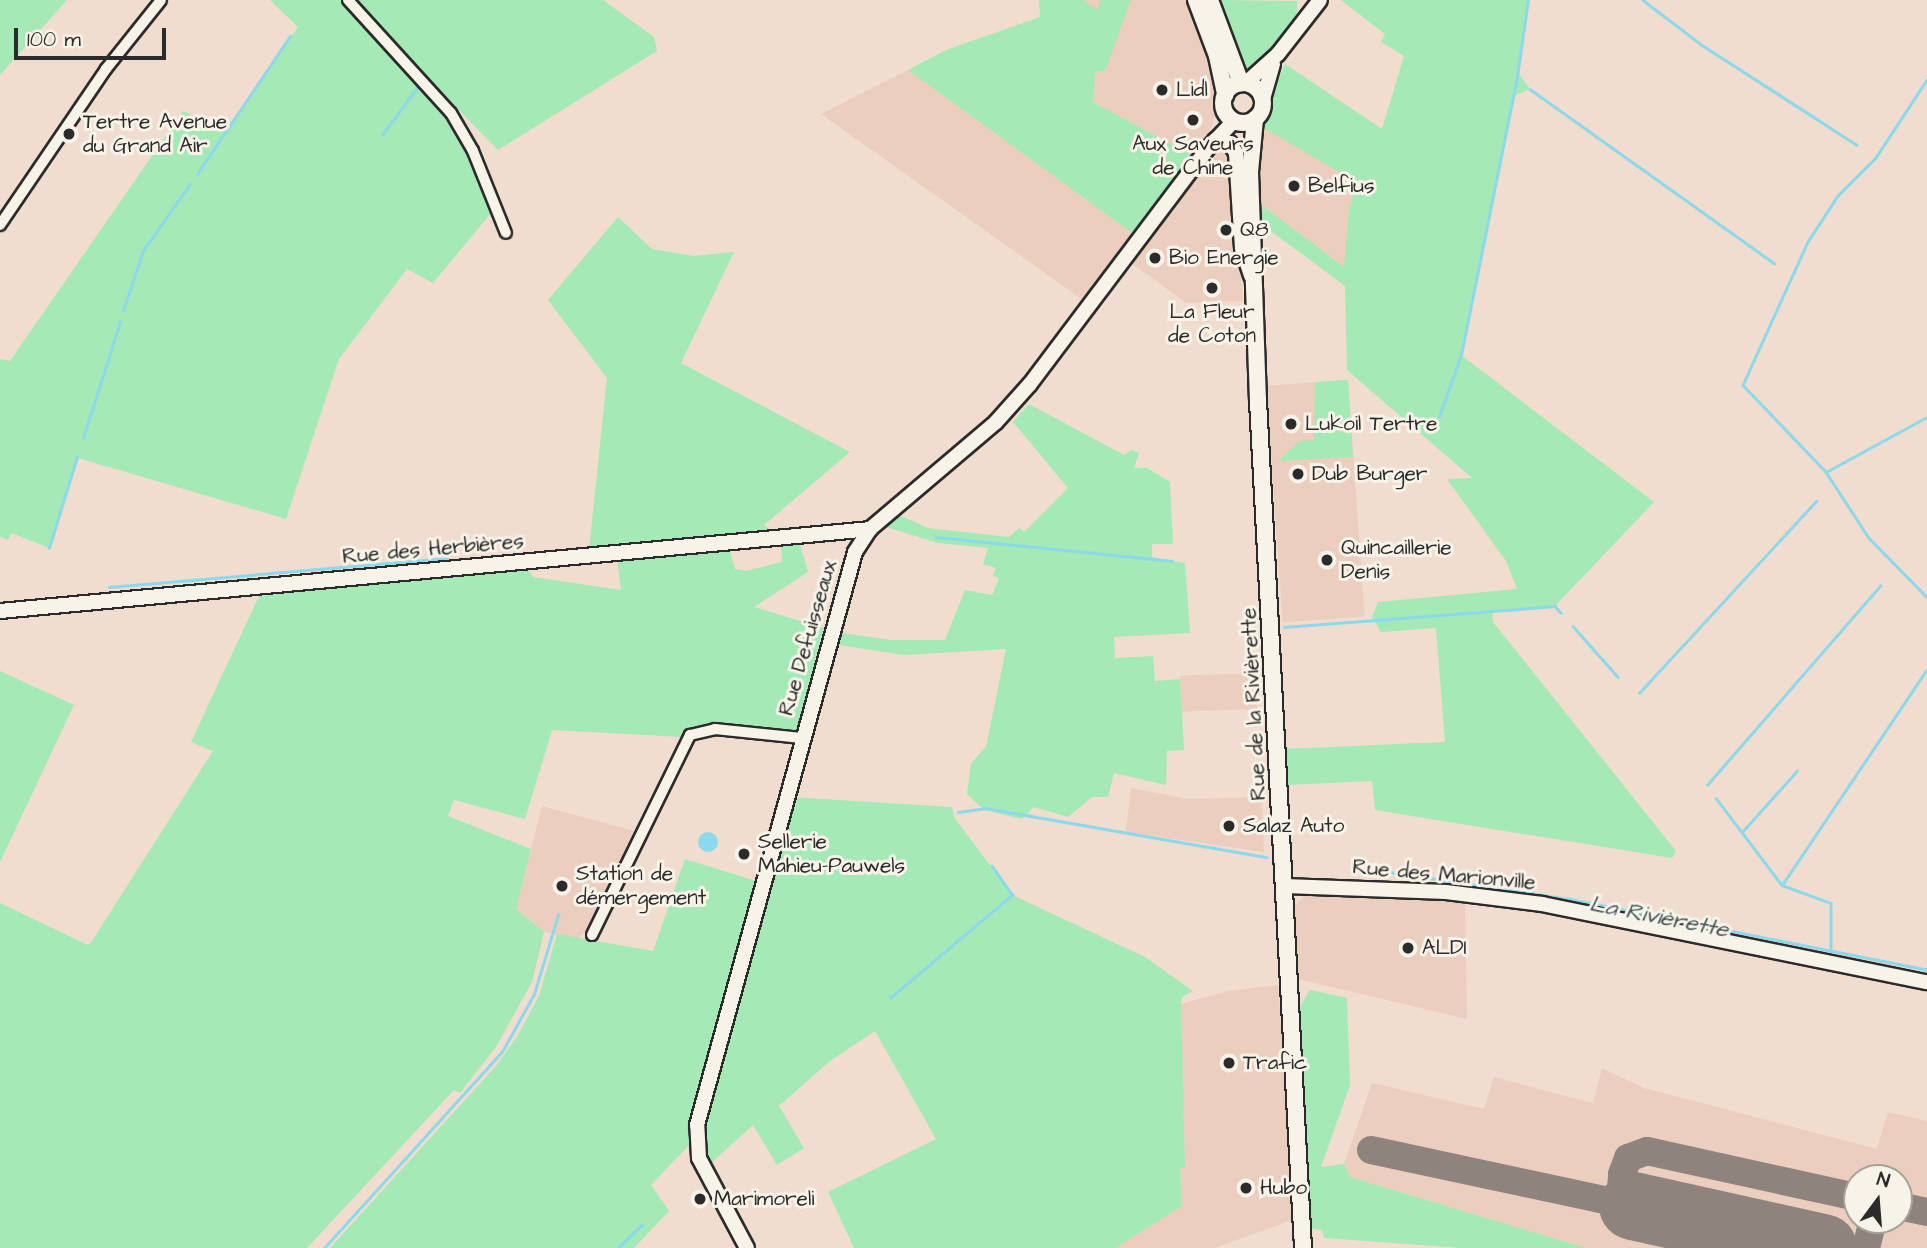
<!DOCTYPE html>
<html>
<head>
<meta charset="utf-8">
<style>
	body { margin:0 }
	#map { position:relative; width:1927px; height:1248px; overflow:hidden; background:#f0ddcf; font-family:"Architects Daughter",sans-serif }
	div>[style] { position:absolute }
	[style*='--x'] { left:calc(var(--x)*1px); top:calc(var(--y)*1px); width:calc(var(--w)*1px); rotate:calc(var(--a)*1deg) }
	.built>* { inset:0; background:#ebcebd; transform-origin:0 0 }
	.green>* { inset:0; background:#a4e9b6 }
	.water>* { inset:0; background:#8dd9ec }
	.round { border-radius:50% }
	.stream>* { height:2.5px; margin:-1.25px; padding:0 1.25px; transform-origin:1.25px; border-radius:1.25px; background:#8dd9ec }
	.taxiway>* { height:28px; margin:-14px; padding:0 14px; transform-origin:14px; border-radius:14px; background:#8e847d }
	.runway>* { height:68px; margin:-34px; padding:0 34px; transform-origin:34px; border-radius:34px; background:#8e847d }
	.roads { filter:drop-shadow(2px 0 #2b2b2b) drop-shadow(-2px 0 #2b2b2b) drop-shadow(0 2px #2b2b2b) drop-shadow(0 -2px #2b2b2b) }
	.street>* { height:10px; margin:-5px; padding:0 5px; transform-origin:5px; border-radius:5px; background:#f7f3e8 }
	.secondary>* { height:14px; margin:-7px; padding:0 7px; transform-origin:7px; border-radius:7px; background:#f7f3e8 }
	.primary>* { height:16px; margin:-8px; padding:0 8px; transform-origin:8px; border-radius:8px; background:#f7f3e8 }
	.primary>.ring { margin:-8px; padding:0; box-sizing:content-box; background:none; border:16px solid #f7f3e8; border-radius:50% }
	.dots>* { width:19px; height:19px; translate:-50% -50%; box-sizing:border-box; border:4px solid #f7f3e8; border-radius:50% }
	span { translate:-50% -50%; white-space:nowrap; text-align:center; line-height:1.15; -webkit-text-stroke:6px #f7f3e8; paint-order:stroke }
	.poi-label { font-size:21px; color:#2b2b2b }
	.left { translate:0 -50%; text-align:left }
	.street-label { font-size:21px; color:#2b2b2b }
	.water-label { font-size:23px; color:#44565b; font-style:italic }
	.north { position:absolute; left:1843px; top:1164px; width:70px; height:70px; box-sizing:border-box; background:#f7f3e8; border:2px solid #a5a39c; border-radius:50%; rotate:16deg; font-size:19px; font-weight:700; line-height:28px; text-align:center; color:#2b2b2b }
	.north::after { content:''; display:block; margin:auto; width:24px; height:32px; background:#2b2b2b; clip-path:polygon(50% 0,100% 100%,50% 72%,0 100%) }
	.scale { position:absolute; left:14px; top:28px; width:152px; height:32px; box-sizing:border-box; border:4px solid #2b2b2b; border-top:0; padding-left:9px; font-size:21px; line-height:24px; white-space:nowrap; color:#2b2b2b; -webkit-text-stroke:5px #f7f3e8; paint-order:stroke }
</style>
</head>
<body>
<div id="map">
	<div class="built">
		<i style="clip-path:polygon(1083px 0,1193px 0,1220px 99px,1211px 129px,1191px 155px,1093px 102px,1097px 11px)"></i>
		<i style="clip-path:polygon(908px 70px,1132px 233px,1083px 300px,821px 114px)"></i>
		<i style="clip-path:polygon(1262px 123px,1358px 183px,1349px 208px,1344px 268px,1259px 203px,1257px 134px)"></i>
		<i style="clip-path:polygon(1216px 149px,1230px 155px,1243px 301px,1186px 303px,1129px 261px)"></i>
		<i style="left:1348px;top:380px;width:237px;height:82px;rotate:86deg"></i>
		<i style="left:1256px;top:673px;width:36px;height:76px;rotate:88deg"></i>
		<i style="clip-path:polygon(1131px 788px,1188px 799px,1262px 797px,1264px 852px,1126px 832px)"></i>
		<i style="clip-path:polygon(542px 806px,642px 833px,592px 935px,582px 934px,579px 939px,544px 932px,516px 909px)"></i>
		<i style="clip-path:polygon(1308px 892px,1465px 899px,1467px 1019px,1298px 979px,1295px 906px)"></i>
		<i style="clip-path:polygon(1278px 985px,1295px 1219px,1215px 1248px,1115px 1248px,1182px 1206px,1180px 1168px,1185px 1167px,1181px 1004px,1228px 991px)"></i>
		<i style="clip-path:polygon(evenodd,1602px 1068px,1644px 1088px,1877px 1149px,1888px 1112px,1927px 1121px,1927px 1248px,1586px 1248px,1350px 1177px,1344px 1164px,1372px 1083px,1484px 1109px,1494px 1077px,1593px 1103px,1602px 1068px,1857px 1178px,1899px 1178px,1899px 1220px,1857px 1220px,1857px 1178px)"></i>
	</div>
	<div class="green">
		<i style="clip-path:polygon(0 0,67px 0,0 75px)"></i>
		<i style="clip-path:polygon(270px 0,343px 0,444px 110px,464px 140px,492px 212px,433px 283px,407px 269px,339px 359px,286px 519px,78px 458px,49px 548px,12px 533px,8px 540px,0 537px,0 359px,10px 361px,183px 111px,226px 131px,298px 27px)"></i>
		<i style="clip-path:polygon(351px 0,603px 0,654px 37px,657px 51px,498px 150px)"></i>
		<i style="clip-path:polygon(1039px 0,1083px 0,1097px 10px,1101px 0,1131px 0,1105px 71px,1095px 71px,1093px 102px,1191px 155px,1132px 233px,908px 70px,946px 50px,1040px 17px)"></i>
		<i style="clip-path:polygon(1222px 0,1297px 1px,1297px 13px,1260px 67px,1241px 69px,1225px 34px)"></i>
		<i style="clip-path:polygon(1341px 0,1528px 0,1518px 73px,1530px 89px,1513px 96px,1461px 355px,1654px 502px,1555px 606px,1492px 611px,1493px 622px,1676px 851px,1672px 858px,1375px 810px,1372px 781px,1287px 785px,1284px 749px,1445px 742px,1436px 628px,1381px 632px,1372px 617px,1378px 602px,1517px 589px,1506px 561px,1447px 479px,1472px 478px,1347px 370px,1345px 286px,1260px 223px,1259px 203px,1344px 267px,1349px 208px,1358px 183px,1259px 125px,1285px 64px,1382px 129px,1404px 56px,1381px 42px,1385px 34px)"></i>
		<i style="clip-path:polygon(618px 217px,652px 249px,694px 256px,734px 252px,681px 363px,850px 452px,764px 525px,772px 532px,589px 550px,607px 378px,548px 300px)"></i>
		<i style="clip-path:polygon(1348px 380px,1353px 457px,1278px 461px,1300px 441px,1314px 440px,1315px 382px)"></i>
		<i style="clip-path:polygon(1029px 404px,1124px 455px,1131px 450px,1139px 453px,1134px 468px,1147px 468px,1170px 482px,1173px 544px,1152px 544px,1152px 557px,1185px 563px,1190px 633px,1114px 637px,1115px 658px,1153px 656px,1155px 681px,1180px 679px,1184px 750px,1167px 751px,1166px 785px,1114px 773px,1108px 797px,1092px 797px,1068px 817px,1034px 807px,1022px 819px,984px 810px,967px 794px,971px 763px,986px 747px,1006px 649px,904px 655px,839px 645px,842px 633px,891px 640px,945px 640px,965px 590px,992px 595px,999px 578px,993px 576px,996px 568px,983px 564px,988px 548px,938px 543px,886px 527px,899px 515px,928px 528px,1009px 537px,1019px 528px,1024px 532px,1068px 488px,1013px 422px)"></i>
		<i style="clip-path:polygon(799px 541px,808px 572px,754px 607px,824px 628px,796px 733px,712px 726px,691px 728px,682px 737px,552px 730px,525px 819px,454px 800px,448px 816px,531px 849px,516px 909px,544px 932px,532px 982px,496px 1047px,460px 1093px,454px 1090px,307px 1248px,0 1248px,0 903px,88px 945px,92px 941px,213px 751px,191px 742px,259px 596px,526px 567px,533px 577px,621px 590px,617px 558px,729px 548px,735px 569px,746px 571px,782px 562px,781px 543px)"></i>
		<i style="clip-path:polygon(0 671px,74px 705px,0 862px)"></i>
		<i style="clip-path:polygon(790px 797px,952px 807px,954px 817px,1012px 895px,1145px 957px,1193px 991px,1182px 997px,1181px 1004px,1185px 1167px,1180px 1168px,1182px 1206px,1115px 1248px,854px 1248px,828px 1192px,936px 1139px,875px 1031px,830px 1061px,779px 1106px,804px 1148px,777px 1165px,753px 1125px,708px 1166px,701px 1134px)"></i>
		<i style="clip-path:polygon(685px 859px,756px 881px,696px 1104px,691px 1143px,651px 1185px,669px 1211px,634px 1248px,330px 1248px,496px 1066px,518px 1035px,539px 996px,557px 934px,653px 951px)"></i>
		<i style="clip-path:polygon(1310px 990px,1347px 998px,1350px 1085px,1321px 1167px,1344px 1164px,1350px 1177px,1586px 1248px,1461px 1248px,1324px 1238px,1322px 1230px,1309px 1228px,1299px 1008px)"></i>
	</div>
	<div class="water">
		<i class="round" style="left:698px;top:832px;width:20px;height:20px"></i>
	</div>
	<div class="stream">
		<i style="--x:1643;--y:0;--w:74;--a:37.3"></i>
		<i style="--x:1702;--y:45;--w:184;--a:32.8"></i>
		<i style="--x:1927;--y:80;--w:93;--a:123.2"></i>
		<i style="--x:1876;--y:158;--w:54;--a:135"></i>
		<i style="--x:1838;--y:196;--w:55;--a:123.1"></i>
		<i style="--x:1808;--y:242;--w:157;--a:114.4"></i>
		<i style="--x:1743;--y:385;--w:120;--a:46.3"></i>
		<i style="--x:1826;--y:472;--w:79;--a:56.9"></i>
		<i style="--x:1869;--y:538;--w:83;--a:45.5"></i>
		<i style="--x:1530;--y:89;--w:300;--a:35.5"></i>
		<i style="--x:382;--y:135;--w:62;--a:-53.5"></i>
		<i style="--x:197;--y:174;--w:166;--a:-56"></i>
		<i style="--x:123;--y:311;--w:63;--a:-71.6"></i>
		<i style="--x:143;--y:251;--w:82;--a:-55"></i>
		<i style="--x:1439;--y:417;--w:66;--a:-70.5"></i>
		<i style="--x:1461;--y:355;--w:284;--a:-78.6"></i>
		<i style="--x:1517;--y:77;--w:78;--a:-81.9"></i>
		<i style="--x:83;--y:438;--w:122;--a:-72.3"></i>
		<i style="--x:1826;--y:472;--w:115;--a:-28.6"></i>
		<i style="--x:936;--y:537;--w:237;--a:5.8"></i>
		<i style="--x:49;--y:548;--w:95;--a:-72.9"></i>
		<i style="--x:109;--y:587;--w:339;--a:-4.9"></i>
		<i style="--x:1573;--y:626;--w:68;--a:48.6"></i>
		<i style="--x:1284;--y:627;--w:272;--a:-4.4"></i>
		<i style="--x:1555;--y:606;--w:9;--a:49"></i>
		<i style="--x:1639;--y:693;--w:261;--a:-47.3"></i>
		<i style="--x:1707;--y:785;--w:264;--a:-49"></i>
		<i style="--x:1716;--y:798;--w:109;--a:52.8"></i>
		<i style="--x:1782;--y:885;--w:52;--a:20.2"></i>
		<i style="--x:1831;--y:903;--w:48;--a:90"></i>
		<i style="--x:958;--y:812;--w:27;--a:-8"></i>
		<i style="--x:985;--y:808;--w:286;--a:9.9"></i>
		<i style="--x:1742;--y:832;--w:82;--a:-48"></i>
		<i style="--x:1389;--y:872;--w:183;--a:8.5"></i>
		<i style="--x:1570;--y:899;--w:364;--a:11.2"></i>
		<i style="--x:1782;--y:885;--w:260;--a:-56.1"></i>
		<i style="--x:890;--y:998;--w:160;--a:-40.2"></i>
		<i style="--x:1012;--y:895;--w:35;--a:-125"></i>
		<i style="--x:324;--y:1248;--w:265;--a:-47.8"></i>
		<i style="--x:502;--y:1052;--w:66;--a:-61.1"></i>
		<i style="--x:534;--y:994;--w:83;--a:-73.1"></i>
		<i style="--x:618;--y:1248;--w:33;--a:-44"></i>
	</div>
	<div class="taxiway">
		<i style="--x:1371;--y:1150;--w:268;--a:12.1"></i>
		<i style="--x:1633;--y:1206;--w:20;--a:-127"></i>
		<i style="--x:1621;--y:1190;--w:16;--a:-86"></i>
		<i style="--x:1622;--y:1174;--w:17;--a:-69"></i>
		<i style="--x:1628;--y:1158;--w:20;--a:-20"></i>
		<i style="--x:1647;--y:1151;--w:215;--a:12.4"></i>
		<i style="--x:1899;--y:1206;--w:29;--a:12"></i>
		<i style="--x:1866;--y:1248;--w:29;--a:-76"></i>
	</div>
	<div class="runway">
		<i style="--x:1633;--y:1206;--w:195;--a:12.5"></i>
	</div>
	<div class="roads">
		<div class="street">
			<i style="--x:348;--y:0;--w:153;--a:47.7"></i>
			<i style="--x:451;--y:113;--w:44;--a:59.9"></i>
			<i style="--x:473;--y:151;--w:88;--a:68.1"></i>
			<i style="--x:0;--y:225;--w:189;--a:-55.8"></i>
			<i style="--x:106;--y:69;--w:88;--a:-51.4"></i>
			<i style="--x:592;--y:935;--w:223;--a:-63.9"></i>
			<i style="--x:690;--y:735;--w:26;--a:-13"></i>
			<i style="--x:715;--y:729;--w:87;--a:5.9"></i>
		</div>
		<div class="secondary">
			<i style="--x:1246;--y:83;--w:43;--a:-42.2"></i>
			<i style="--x:1278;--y:54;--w:68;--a:-52.1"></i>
			<i style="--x:1263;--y:99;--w:36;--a:-74"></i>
			<i style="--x:1215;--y:140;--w:15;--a:11"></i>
			<i style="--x:1230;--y:143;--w:12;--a:59"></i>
			<i style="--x:1236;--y:153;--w:95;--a:86.4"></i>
			<i style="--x:1242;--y:248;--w:29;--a:72"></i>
			<i style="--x:0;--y:611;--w:874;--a:-5.38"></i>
			<i style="--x:1285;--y:886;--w:161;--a:2.1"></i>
			<i style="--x:1446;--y:892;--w:97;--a:7.1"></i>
			<i style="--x:1542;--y:904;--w:393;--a:11.5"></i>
			<i style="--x:747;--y:1248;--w:102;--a:-118.1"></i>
			<i style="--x:699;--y:1158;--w:33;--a:-93"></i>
			<i style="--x:697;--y:1125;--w:594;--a:-74.58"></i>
			<i style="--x:855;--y:552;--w:27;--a:-57"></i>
			<i style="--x:870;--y:529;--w:165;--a:-40.3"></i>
			<i style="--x:996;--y:422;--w:51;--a:-48.2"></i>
			<i style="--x:1030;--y:384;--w:294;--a:-53"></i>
			<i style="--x:1207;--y:149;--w:39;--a:-46"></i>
		</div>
		<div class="primary">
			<i style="--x:1196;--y:0;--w:60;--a:69.4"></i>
			<i style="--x:1217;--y:56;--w:40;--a:78"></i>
			<i style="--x:1210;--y:0;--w:89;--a:69.5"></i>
			<i class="ring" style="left:1223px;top:83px;width:24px;height:24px"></i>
			<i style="--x:1255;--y:119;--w:53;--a:95.4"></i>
			<i style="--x:1250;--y:172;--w:229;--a:88"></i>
			<i style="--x:1258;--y:401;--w:848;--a:86.96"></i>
		</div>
	</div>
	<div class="dots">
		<i style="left:1162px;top:90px;background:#2b2b2b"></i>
		<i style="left:1193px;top:120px;background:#2b2b2b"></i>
		<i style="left:69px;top:134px;background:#2b2b2b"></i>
		<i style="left:1294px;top:186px;background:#2b2b2b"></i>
		<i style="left:1226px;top:230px;background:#2b2b2b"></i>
		<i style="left:1155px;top:258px;background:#2b2b2b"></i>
		<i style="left:1212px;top:288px;background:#2b2b2b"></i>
		<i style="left:1291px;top:424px;background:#2b2b2b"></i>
		<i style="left:1298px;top:474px;background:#2b2b2b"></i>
		<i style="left:1327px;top:560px;background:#2b2b2b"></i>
		<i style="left:1229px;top:826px;background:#2b2b2b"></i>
		<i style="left:744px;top:854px;background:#2b2b2b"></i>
		<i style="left:562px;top:886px;background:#2b2b2b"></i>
		<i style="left:1408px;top:948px;background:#2b2b2b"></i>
		<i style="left:1229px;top:1063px;background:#2b2b2b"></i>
		<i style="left:1246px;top:1188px;background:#2b2b2b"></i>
		<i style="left:700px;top:1199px;background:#2b2b2b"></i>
	</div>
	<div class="poi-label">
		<span class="left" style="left:1176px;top:90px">Lidl</span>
		<span class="left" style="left:83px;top:134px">Tertre Avenue<br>du Grand Air</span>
		<span style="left:1193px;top:156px">Aux Saveurs<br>de Chine</span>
		<span class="left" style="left:1308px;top:186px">Belfius</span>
		<span class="left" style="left:1240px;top:230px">Q8</span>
		<span class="left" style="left:1169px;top:258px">Bio Energie</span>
		<span style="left:1212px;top:324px">La Fleur<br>de Coton</span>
		<span class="left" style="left:1305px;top:424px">Lukoil Tertre</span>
		<span class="left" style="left:1312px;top:474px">Dub Burger</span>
		<span class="left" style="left:1341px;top:560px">Quincaillerie<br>Denis</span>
		<span class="left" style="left:1243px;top:826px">Salaz Auto</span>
		<span class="left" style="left:758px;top:854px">Sellerie<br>Mahieu-Pauwels</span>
		<span class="left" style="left:576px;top:886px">Station de<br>démergement</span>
		<span class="left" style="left:1422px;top:948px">ALDI</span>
		<span class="left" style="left:1243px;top:1063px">Trafic</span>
		<span class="left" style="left:1260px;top:1188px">Hubo</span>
		<span class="left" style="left:714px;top:1199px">Marimoreli</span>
	</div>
	<div class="street-label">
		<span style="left:433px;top:549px;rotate:-5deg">Rue des Herbières</span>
		<span style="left:808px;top:638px;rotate:-74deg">Rue Defuisseaux</span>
		<span style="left:1254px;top:704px;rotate:-93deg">Rue de la Rivièrette</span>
		<span style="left:1444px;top:875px;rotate:5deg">Rue des Marionville</span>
	</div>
	<div class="water-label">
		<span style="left:1659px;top:917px;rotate:11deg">La Rivièrette</span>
	</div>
	<div class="north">N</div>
	<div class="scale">100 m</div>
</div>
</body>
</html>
